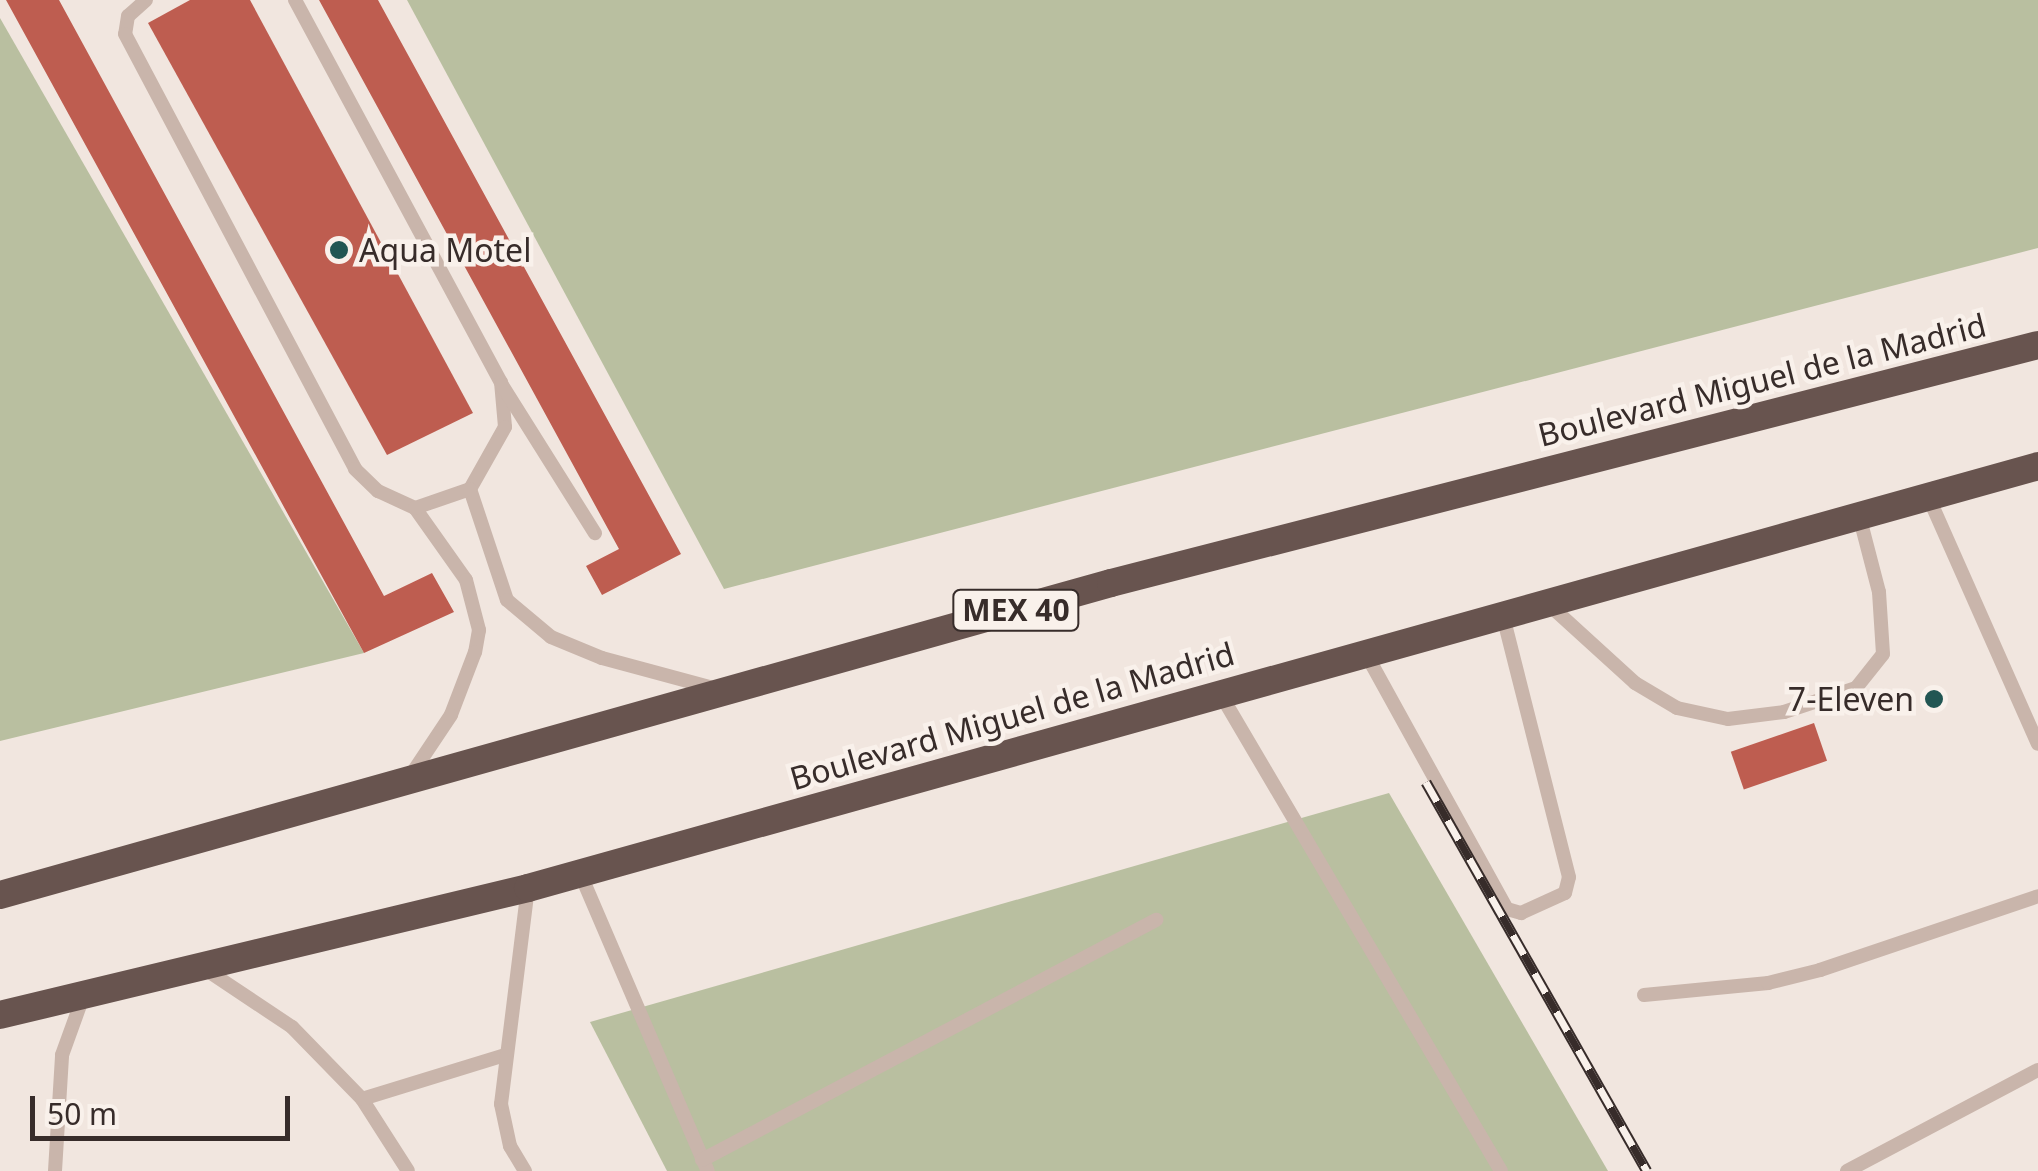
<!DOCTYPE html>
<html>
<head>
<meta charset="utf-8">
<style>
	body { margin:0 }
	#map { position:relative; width:2038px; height:1171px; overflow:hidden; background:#f1e6df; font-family:"Noto Sans",sans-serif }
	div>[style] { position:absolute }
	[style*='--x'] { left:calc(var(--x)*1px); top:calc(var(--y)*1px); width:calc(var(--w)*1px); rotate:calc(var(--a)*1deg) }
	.green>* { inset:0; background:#b9bfa0 }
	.building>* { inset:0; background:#be5d50; transform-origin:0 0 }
	.service>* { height:14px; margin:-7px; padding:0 7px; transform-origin:7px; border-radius:7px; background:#c9b5ab }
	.trunk>* { height:28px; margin:-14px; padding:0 14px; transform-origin:14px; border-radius:14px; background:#68544f }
	.rail>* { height:11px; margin-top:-5.5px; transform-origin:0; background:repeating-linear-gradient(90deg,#f9f1eb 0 22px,#372c2a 0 44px); box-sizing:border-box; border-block:2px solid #372c2a }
	.dots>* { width:28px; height:28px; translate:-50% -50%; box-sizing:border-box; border:5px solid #f9f1eb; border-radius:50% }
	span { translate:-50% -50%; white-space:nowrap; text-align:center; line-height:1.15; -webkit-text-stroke:9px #f9f1eb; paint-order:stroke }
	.shield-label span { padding:2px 8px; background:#f9f1eb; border:2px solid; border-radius:8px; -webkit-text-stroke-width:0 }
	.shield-label { font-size:30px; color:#372c2a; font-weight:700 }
	.poi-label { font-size:32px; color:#372c2a }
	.left { translate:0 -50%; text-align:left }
	.right { translate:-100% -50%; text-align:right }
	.street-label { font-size:32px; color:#372c2a }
	.scale { position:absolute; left:30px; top:1096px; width:260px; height:45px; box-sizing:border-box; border:5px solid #372c2a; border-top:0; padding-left:12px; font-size:30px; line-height:35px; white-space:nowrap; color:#372c2a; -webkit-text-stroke:8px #f9f1eb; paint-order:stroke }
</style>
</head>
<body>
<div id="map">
	<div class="green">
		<i style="clip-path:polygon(407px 0,2038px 0,2038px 248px,724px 589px)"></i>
		<i style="clip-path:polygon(0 18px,364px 653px,0 741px)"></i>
		<i style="clip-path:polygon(1389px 793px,1608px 1171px,667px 1171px,590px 1022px)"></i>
	</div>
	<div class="building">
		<i style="clip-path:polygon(6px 0,59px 0,384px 596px,432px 573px,454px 612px,364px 653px)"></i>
		<i style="clip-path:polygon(190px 0,250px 0,473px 413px,387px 455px,148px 23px)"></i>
		<i style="clip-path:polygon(319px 0,378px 0,681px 554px,602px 595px,586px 566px,619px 549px)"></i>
		<i style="left:1814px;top:723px;width:40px;height:88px;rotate:71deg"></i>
	</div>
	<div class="service">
		<i style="--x:146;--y:0;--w:24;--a:138"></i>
		<i style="--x:128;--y:16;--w:18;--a:99"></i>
		<i style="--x:125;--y:34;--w:492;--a:62.1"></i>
		<i style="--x:355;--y:469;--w:32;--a:44"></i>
		<i style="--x:378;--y:491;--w:41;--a:24.7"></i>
		<i style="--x:415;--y:508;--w:88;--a:54.7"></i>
		<i style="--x:466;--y:580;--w:52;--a:75.4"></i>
		<i style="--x:479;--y:630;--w:22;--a:100"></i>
		<i style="--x:475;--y:652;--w:67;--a:110.9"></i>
		<i style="--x:451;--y:715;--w:76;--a:123.7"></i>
		<i style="--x:295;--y:0;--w:434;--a:61.7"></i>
		<i style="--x:501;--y:382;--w:45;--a:84.9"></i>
		<i style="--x:505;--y:427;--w:71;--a:119.4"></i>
		<i style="--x:470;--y:489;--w:117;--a:71.6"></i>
		<i style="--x:507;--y:600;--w:57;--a:40.1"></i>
		<i style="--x:551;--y:637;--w:55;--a:22.4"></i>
		<i style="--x:602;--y:658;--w:119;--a:15.1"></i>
		<i style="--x:502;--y:385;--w:175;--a:57.9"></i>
		<i style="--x:1928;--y:496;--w:271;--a:66.1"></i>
		<i style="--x:415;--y:508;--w:58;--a:-19.1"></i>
		<i style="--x:1545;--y:601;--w:122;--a:42.3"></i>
		<i style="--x:1635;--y:683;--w:49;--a:30.8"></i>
		<i style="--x:1677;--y:708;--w:52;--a:12.2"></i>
		<i style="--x:1728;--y:719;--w:56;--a:-7.1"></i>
		<i style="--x:1784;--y:712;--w:76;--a:-18.4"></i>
		<i style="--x:1856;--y:688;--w:43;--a:-51.5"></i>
		<i style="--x:1883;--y:654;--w:62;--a:-93.7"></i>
		<i style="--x:1879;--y:592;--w:80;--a:-104.6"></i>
		<i style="--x:1365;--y:652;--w:294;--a:61.1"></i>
		<i style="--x:1507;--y:909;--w:15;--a:16"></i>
		<i style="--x:1521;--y:913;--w:48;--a:-24.4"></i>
		<i style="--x:1565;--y:893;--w:16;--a:-76"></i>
		<i style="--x:1569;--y:877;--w:272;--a:-104.2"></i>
		<i style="--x:1221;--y:695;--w:552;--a:59.53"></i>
		<i style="--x:580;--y:873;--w:324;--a:66.8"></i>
		<i style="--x:205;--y:969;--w:105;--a:33.7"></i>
		<i style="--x:292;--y:1027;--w:100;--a:45.8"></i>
		<i style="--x:362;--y:1099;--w:85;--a:57.4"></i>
		<i style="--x:1644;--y:995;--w:125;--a:-5.5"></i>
		<i style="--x:1768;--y:983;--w:54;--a:-14"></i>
		<i style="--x:1820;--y:970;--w:230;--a:-18.7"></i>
		<i style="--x:362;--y:1099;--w:150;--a:-17.1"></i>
		<i style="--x:702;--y:1160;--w:514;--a:-27.86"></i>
		<i style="--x:55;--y:1171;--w:116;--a:-86.5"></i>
		<i style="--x:62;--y:1055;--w:62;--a:-70.1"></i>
		<i style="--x:525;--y:1171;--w:29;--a:-121"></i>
		<i style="--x:510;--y:1146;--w:43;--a:-102.1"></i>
		<i style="--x:501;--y:1104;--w:218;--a:-82.9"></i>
		<i style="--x:1847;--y:1171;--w:216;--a:-27.9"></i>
	</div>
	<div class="trunk">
		<i style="--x:0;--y:895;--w:1154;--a:-15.69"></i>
		<i style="--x:1111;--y:583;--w:957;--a:-14.4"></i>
		<i style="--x:0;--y:1015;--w:543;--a:-13.52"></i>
		<i style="--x:528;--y:888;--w:1568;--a:-15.61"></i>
	</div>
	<div class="rail">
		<i style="--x:1426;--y:782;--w:447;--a:60.4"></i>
	</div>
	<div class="dots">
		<i style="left:339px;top:250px;background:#225653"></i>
		<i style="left:1934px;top:699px;background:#225653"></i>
	</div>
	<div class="shield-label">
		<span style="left:1016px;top:610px">MEX 40</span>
	</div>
	<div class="poi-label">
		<span class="left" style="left:359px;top:250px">Aqua Motel</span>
		<span class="right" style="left:1914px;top:699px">7-Eleven</span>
	</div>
	<div class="street-label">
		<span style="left:1762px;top:380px;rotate:-14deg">Boulevard Miguel de la Madrid</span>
		<span style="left:1012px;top:716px;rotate:-16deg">Boulevard Miguel de la Madrid</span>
	</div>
	<div class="scale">50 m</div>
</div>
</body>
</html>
